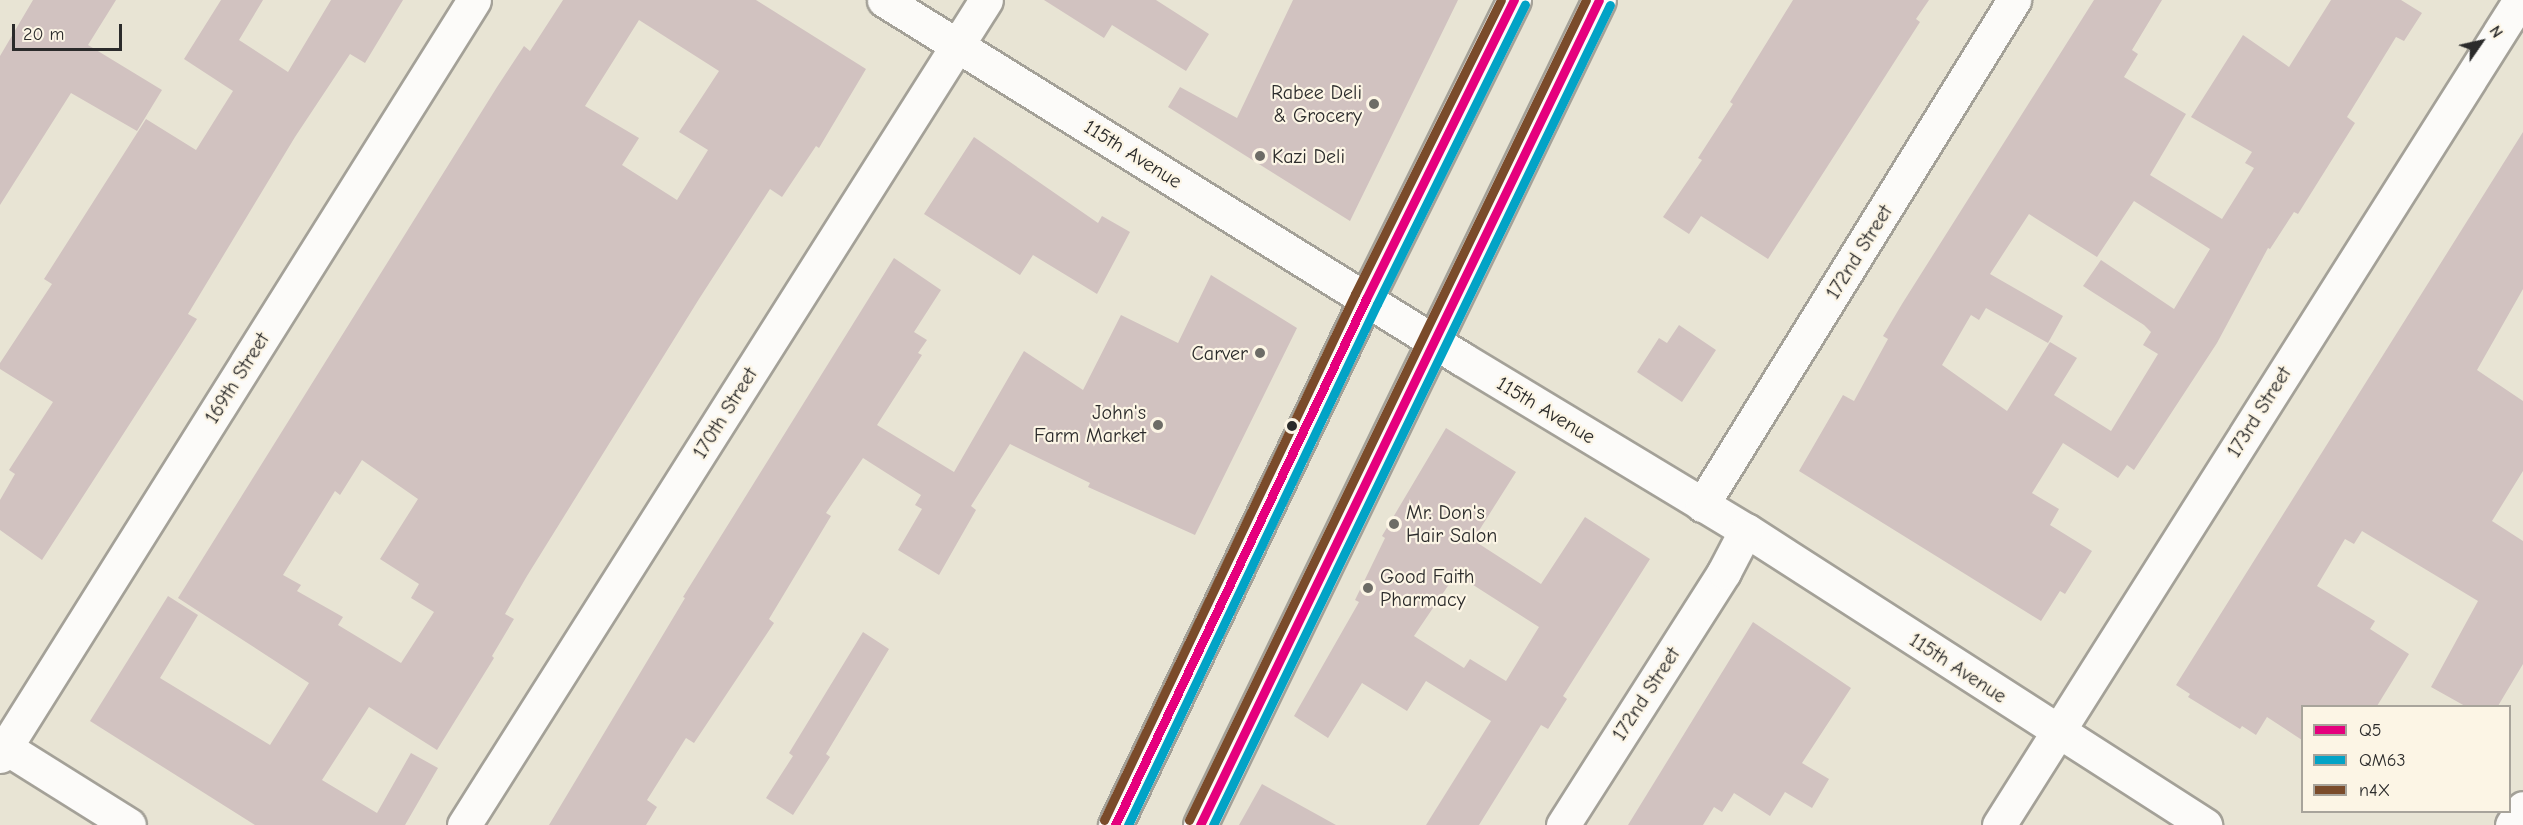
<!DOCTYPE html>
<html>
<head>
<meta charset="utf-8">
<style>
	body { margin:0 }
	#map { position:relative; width:2523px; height:825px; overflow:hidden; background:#e8e4d4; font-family:"Comic Neue",sans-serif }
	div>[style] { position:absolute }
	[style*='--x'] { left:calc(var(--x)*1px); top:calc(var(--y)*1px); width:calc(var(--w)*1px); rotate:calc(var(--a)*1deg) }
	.building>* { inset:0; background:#d1c2c0 }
	.roads { filter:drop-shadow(2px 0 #a4a198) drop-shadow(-2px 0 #a4a198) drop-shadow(0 2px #a4a198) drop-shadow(0 -2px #a4a198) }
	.minor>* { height:33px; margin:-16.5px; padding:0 16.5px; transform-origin:16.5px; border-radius:16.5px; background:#fcfbf9 }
	.major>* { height:33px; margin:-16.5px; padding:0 16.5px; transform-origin:16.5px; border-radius:16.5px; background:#fcfbf9 }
	.bus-1>* { height:9px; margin:-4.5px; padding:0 4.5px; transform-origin:4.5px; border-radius:4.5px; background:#e5007d }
	.bus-2>* { height:9px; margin:-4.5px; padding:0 4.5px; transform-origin:4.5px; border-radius:4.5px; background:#02a3c6 }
	.bus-3>* { height:9px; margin:-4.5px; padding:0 4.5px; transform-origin:4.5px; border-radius:4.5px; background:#7a4b2a }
	.dots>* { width:16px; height:16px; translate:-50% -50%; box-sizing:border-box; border:3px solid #fcf5e5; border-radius:50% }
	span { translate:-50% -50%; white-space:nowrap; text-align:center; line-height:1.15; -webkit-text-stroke:4.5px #fcf5e5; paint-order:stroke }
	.poi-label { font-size:20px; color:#2b2b2b }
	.right { translate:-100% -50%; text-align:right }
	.left { translate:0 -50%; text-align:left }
	.street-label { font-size:20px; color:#2b2b2b }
	.legend { position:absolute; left:2301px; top:705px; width:210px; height:108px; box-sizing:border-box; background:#fcf5e5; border:2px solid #a8a49b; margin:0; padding:8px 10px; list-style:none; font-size:18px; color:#2b2b2b }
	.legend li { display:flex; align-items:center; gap:12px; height:30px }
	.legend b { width:30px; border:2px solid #a8a49b }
	.north { position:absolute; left:2451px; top:12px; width:60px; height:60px; -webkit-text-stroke:4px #fcf5e5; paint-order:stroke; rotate:56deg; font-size:16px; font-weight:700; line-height:24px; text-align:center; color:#2b2b2b }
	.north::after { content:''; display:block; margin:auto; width:21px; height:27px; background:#2b2b2b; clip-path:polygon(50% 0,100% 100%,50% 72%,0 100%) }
	.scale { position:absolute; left:12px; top:24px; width:110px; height:27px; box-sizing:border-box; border:3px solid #2b2b2b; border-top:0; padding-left:8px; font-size:18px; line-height:21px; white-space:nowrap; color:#2b2b2b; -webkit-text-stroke:4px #fcf5e5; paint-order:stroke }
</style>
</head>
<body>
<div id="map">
	<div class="building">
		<i style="clip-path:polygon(33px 0,116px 0,88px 45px,162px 90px,137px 131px,71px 93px,0 205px,0 56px)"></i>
		<i style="clip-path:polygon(221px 0,263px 0,239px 40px,288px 72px,331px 0,403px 0,365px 63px,350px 54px,295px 137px,188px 314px,197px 319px,180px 346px,42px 560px,0 530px,0 500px,15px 474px,9px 470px,53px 402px,0 369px,0 363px,52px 284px,44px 279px,146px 119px,196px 150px,233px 91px,184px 59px)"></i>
		<i style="clip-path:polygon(evenodd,563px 0,756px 0,866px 69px,819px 148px,816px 146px,782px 197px,770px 189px,699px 299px,527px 576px,505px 614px,514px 619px,492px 656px,494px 658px,437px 750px,369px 707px,322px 780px,377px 813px,411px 753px,438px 768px,405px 825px,255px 825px,90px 721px,168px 596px,198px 615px,160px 678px,270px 745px,309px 683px,178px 598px,497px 87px,524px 46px,530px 51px,563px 0,639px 20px,719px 71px,679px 132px,708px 150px,677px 200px,622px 165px,639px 138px,585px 106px,639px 20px,563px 0,362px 460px,418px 499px,380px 559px,419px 584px,411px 598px,434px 612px,401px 663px,338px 625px,343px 617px,297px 591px,301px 585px,283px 575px,335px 491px,340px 495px,362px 460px)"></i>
		<i style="clip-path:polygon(1044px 0,1156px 0,1209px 34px,1186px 71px,1112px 25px,1104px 38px)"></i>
		<i style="clip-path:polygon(1293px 0,1458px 0,1350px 221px,1168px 107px,1180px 87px,1237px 118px)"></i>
		<i style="clip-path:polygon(1793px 0,1929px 0,1916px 19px,1920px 22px,1768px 259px,1701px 216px,1689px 234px,1663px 217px,1702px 160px,1698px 158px,1733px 104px,1730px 102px)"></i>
		<i style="clip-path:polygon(evenodd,2094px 0,2162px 0,2132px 50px,2138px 54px,2124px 77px,2186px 114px,2150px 175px,2222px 219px,2254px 168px,2245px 163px,2252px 152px,2191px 117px,2243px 35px,2289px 67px,2331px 0,2401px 0,2422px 13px,2404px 41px,2396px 37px,2347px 117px,2355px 123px,2298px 214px,2294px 212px,2270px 249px,2268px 248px,2217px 343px,2134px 470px,2127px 465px,2118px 478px,2063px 443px,2032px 493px,2059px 509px,2050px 525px,2092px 551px,2065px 594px,2060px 591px,2041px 621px,1799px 471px,1843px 395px,1854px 401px,1888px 339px,1883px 336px,1902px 304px,2094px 0,2134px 201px,2210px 249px,2174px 309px,2101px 260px,2083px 286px,2144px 325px,2151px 332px,2143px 345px,2158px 354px,2111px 431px,2054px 395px,2077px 358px,2050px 342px,2007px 411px,1942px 365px,1971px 315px,1979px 320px,1986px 308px,2048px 343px,2063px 316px,1990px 274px,2029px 214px,2097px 257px,2134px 201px)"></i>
		<i style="clip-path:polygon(2523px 132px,2523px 289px,2477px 370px,2523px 401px,2523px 471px,2492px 521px,2523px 541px,2523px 664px,2498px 706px,2465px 706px,2431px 687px,2478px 601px,2362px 531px,2354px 544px,2345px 539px,2317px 586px,2375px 621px,2370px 629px,2409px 654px,2377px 706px,2302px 706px,2302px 740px,2267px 717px,2256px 735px,2242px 726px,2240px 729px,2188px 697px,2190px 694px,2176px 685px)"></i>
		<i style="clip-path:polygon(974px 137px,1098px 223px,1102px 216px,1130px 232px,1097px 294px,1033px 255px,1020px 275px,924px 214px)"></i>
		<i style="clip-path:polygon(894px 258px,941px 290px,914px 332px,927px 340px,918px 353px,922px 355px,877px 425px,954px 472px,1024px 351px,1083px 390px,1121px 315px,1178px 343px,1211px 275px,1297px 328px,1195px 535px,1088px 487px,1090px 483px,1010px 444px,971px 506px,976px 510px,939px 575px,898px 550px,922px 509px,915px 505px,921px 495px,863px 458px,826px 513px,831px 516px,769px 619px,774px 623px,694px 743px,686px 738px,647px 800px,657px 807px,646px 825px,549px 825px,685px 598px,683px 597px)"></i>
		<i style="clip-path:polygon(1679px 325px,1716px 350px,1682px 402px,1637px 372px,1659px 338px,1667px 343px)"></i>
		<i style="clip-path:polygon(evenodd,1446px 428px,1516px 472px,1473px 540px,1541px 584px,1585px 517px,1650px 559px,1563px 696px,1567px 699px,1548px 729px,1541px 725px,1479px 825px,1426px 825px,1491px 721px,1426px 681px,1407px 711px,1362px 683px,1328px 738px,1294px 716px,1359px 602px,1355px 600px,1385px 538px,1382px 536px,1446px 428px,1456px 574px,1539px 627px,1506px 681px,1470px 659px,1464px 668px,1414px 636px,1456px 574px)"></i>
		<i style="clip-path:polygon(1753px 622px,1851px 688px,1802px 763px,1829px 779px,1812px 808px,1785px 792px,1770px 816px,1734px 793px,1722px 812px,1714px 807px,1703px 825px,1628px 825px)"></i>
		<i style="clip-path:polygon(863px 632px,889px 649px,826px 754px,830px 757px,793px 815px,766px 798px,793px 756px,789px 753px)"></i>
		<i style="clip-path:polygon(1262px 784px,1336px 825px,1239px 825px)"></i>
	</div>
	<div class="roads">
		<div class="minor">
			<i style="--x:884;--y:0;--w:680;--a:31.84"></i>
			<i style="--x:1462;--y:359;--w:332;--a:31.1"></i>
			<i style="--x:1746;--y:530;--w:546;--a:32.73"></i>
			<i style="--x:1702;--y:505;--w:594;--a:-58.29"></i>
			<i style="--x:0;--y:744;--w:152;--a:32.1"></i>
			<i style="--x:0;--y:756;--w:892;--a:-57.91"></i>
			<i style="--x:464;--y:825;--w:976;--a:-57.68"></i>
			<i style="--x:1563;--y:825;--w:300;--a:-57.5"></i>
			<i style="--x:1724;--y:572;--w:47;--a:-62.4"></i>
			<i style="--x:1999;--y:825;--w:976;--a:-57.73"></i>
			<i style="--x:2512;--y:825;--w:20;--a:-57"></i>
		</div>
		<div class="major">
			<i style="--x:1115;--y:825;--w:583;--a:-64.49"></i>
			<i style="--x:1366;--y:299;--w:334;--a:-63.7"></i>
			<i style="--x:1200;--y:825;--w:916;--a:-64.19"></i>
		</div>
	</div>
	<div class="bus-1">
		<i style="--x:1115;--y:825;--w:583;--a:-64.49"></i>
		<i style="--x:1366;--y:299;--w:334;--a:-63.7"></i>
		<i style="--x:1200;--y:825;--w:916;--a:-64.19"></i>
	</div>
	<div class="bus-2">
		<i style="--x:1128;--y:825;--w:577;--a:-64.46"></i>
		<i style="--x:1377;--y:304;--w:334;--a:-63.7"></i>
		<i style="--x:1213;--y:825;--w:911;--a:-64.17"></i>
	</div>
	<div class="bus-3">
		<i style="--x:1104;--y:820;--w:583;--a:-64.49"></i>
		<i style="--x:1355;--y:294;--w:328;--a:-63.6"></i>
		<i style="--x:1189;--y:820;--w:911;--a:-64.17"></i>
	</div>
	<div class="dots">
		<i style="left:1374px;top:104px;background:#6d6c66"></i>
		<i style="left:1260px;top:156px;background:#6d6c66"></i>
		<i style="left:1260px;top:353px;background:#6d6c66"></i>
		<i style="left:1158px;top:425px;background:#6d6c66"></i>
		<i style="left:1292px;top:426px;background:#2b2b2b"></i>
		<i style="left:1394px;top:524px;background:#6d6c66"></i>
		<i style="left:1368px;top:588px;background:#6d6c66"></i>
	</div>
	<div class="poi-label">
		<span class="right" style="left:1362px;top:104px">Rabee Deli<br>&amp; Grocery</span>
		<span class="left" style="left:1272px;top:156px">Kazi Deli</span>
		<span class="right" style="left:1248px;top:353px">Carver</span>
		<span class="right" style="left:1146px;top:424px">John's<br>Farm Market</span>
		<span class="left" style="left:1406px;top:524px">Mr. Don's<br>Hair Salon</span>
		<span class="left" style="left:1380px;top:588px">Good Faith<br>Pharmacy</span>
	</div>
	<div class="street-label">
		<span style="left:1133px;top:154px;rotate:32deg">115th Avenue</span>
		<span style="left:1859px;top:252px;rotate:-58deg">172nd Street</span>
		<span style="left:237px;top:378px;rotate:-58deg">169th Street</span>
		<span style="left:1546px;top:410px;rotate:31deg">115th Avenue</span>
		<span style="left:2259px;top:412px;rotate:-58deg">173rd Street</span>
		<span style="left:725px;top:413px;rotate:-58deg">170th Street</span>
		<span style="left:1958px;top:668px;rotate:33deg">115th Avenue</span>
		<span style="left:1646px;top:694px;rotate:-57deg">172nd Street</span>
	</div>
	<ul class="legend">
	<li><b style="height:8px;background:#e5007d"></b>Q5</li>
	<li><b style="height:8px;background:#02a3c6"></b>QM63</li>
	<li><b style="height:8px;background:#7a4b2a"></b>n4X</li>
	</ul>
	<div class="north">N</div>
	<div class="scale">20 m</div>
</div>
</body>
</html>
